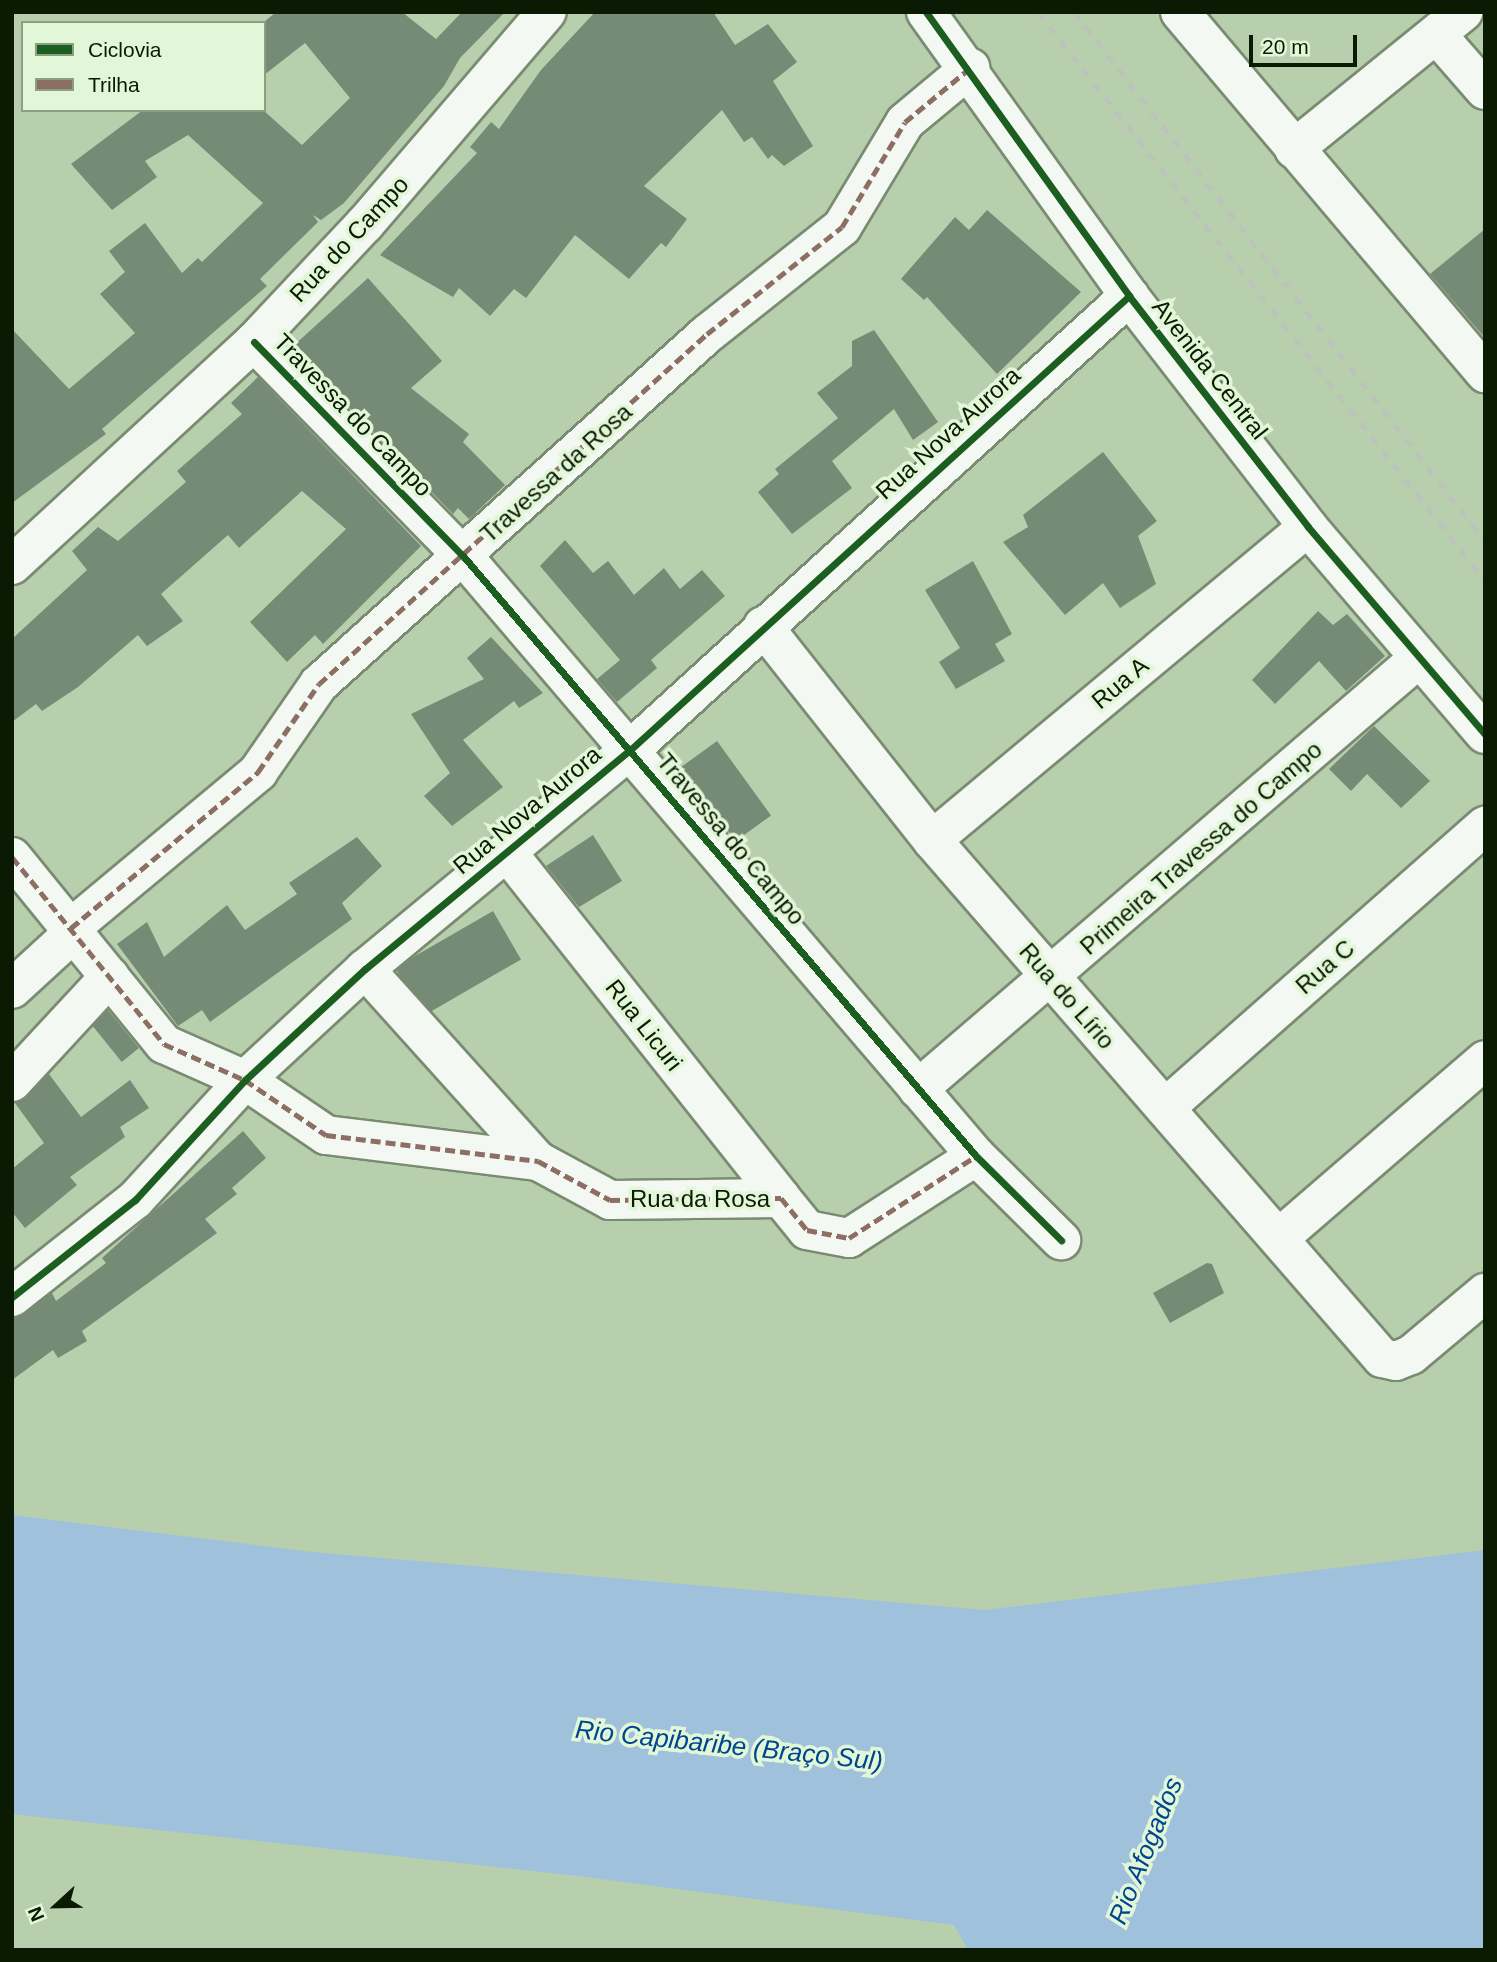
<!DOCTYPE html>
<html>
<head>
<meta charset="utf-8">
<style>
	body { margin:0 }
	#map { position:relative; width:1497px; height:1962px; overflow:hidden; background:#b8cfad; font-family:Helvetica,sans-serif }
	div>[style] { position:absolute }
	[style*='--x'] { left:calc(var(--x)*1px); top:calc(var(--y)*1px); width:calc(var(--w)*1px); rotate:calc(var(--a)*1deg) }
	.water>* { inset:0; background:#9fc1db }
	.building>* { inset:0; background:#758b75; transform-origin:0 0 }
	.roads { filter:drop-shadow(2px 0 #798b71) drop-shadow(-2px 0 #798b71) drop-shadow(0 2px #798b71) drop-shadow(0 -2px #798b71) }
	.minor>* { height:38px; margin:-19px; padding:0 19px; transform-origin:19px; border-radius:19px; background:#f4f8f3 }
	.rail>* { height:5px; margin-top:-2.5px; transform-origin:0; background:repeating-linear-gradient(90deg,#bcc3b9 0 9px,transparent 0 18px) }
	.quiet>* { height:5px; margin-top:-2.5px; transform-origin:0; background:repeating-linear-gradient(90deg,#8d6e63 0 10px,transparent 0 15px) }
	.cycleway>* { height:7px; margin:-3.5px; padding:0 3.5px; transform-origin:3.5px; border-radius:3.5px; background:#1b5e20 }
	span { translate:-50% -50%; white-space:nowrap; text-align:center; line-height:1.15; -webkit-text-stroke:7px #e1f7d7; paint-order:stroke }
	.street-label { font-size:24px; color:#0a1a03 }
	.water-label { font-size:26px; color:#004590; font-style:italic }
	.frame { position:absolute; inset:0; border:14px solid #0a1a03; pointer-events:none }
	.legend { position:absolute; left:21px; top:21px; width:245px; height:91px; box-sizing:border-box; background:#e1f7d7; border:2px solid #8b9f82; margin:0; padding:9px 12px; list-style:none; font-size:21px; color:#0a1a03 }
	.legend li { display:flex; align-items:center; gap:14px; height:35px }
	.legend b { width:35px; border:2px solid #8b9f82 }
	.north { position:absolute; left:21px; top:1871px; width:70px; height:70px; -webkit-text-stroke:5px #e1f7d7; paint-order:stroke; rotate:248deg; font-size:19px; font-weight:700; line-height:28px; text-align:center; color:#0a1a03 }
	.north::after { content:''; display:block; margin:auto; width:24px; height:32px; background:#0a1a03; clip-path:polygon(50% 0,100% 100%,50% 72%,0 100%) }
	.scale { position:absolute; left:1249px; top:35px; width:108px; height:32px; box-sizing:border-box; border:4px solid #0a1a03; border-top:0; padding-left:9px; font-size:21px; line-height:24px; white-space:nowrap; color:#0a1a03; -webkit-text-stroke:5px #e1f7d7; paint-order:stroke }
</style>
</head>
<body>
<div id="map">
	<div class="water">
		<i style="clip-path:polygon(12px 1515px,312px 1552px,984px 1610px,1485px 1550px,1485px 1950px,968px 1950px,954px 1925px,578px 1876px,12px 1814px)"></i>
	</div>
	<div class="building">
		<i style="clip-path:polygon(276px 12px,402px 12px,436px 39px,462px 12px,505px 12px,460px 58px,444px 86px,344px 203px,321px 220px,313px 215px,318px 222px,260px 279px,267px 286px,102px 429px,106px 434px,12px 503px,12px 329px,69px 389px,135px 333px,100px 294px,125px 272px,109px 251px,145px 223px,182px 273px,198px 258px,202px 262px,263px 203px,188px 135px,145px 161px,157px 177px,112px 210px,71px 164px,143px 110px,263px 110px,302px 145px,350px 98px,305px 43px,264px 75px,264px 22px)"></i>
		<i style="clip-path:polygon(595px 12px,713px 12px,735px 45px,768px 24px,797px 62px,773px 81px,813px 146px,784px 166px,772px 155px,768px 159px,752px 137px,744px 142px,722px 110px,644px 186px,687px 219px,666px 247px,661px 243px,629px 279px,575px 235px,526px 298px,514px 289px,490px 316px,459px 288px,453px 297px,380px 255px,477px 153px,470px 147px,491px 122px,499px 129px,541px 70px)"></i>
		<i style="clip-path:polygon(987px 210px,1081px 292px,997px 374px,927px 297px,924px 300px,901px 279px,955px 217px,969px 230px)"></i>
		<i style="clip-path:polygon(1485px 229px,1485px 338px,1430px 274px)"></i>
		<i style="clip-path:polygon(368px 278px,442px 361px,411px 388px,469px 434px,463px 442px,505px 485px,469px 519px,458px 508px,453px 514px,291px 348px)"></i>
		<i style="clip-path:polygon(874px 330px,938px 422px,913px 440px,894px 409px,832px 461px,852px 488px,792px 534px,758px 492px,779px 474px,775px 469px,838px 418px,817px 393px,852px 366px,852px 341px)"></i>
		<i style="clip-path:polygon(258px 377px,421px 546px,323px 644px,315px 635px,287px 662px,250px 622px,346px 529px,302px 491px,239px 548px,228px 535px,161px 594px,183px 621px,147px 646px,138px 635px,78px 687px,42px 711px,36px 704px,12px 722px,12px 639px,87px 570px,72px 551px,98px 527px,118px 541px,186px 482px,177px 471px,242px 414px,231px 403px)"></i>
		<i style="clip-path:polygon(1103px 452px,1157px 521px,1138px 536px,1156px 584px,1120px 608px,1103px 583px,1065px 615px,1003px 542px,1028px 527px,1023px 515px)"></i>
		<i style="clip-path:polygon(565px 540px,593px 573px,608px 561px,634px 595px,664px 568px,680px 589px,702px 570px,725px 596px,651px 660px,657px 668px,617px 702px,597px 679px,620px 660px,540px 566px)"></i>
		<i style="clip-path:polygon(973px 561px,1012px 634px,995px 644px,1005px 661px,956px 689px,939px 662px,960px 648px,925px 590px)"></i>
		<i style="clip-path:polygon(1318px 611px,1333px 625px,1347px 614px,1385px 656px,1346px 691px,1319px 661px,1275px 704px,1252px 680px)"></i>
		<i style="clip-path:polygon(491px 637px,543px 693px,519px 708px,514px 701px,463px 740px,503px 787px,452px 826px,424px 796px,450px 773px,411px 714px,484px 679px,467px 658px)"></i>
		<i style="clip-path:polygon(1374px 726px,1430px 781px,1401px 808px,1367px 774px,1351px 791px,1329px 769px)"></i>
		<i style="left:717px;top:741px;width:92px;height:44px;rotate:54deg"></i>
		<i style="clip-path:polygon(593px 835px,622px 881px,579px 907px,546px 866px)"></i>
		<i style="clip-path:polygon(357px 837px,382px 866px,342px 903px,352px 919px,210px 1022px,202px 1010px,178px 1026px,117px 944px,147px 922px,164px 957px,227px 905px,245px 930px,297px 894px,289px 883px)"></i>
		<i style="left:493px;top:911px;width:56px;height:113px;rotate:60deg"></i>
		<i style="left:108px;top:1010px;width:49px;height:22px;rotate:51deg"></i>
		<i style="clip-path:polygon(49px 1074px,81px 1117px,130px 1080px,149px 1108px,120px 1127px,125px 1137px,70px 1177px,77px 1185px,25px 1228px,12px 1212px,12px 1169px,44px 1143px,15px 1103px)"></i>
		<i style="clip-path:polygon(243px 1131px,266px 1158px,232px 1188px,237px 1194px,205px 1219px,217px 1233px,82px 1331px,87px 1341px,58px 1358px,53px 1350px,12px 1380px,12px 1318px,52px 1293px,56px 1301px,106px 1263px,102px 1258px)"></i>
		<i style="clip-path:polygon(1207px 1263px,1212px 1264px,1224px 1293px,1170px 1323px,1153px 1293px)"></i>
	</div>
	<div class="roads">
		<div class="minor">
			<i style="--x:926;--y:12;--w:349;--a:54.4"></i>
			<i style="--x:1129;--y:296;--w:292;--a:52.2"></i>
			<i style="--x:1308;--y:527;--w:272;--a:49.5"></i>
			<i style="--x:1180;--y:12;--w:473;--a:49.8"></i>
			<i style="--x:1437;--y:35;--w:73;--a:48.9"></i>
			<i style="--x:1294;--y:149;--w:218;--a:-39"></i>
			<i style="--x:254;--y:342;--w:301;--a:45.7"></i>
			<i style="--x:464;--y:557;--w:788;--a:49.48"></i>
			<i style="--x:976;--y:1156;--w:120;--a:44.7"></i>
			<i style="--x:12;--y:565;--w:329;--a:-42.7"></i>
			<i style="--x:254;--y:342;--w:162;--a:-46.8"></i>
			<i style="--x:365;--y:224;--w:279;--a:-49.4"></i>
			<i style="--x:763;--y:626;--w:273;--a:51.7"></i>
			<i style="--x:932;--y:840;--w:686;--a:49.02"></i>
			<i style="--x:1382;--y:1358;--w:14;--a:12"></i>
			<i style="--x:1396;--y:1361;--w:16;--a:-22"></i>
			<i style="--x:1411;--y:1355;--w:97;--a:-40"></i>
			<i style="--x:932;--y:840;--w:489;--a:-39.8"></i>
			<i style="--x:507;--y:852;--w:441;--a:51.6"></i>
			<i style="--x:12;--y:857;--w:241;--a:50.9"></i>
			<i style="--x:164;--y:1044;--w:89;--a:24"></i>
			<i style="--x:245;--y:1080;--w:98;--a:34.2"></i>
			<i style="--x:326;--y:1135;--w:214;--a:7"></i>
			<i style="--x:538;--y:1161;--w:82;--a:28.4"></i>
			<i style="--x:610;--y:1200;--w:171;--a:-0.7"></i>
			<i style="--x:781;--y:1198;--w:41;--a:50.9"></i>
			<i style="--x:807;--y:1230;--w:43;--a:10.8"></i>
			<i style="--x:849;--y:1238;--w:151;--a:-32.8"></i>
			<i style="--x:71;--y:928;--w:244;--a:-39.8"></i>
			<i style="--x:258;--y:772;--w:107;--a:-55.3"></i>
			<i style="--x:319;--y:684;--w:523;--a:-42.05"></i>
			<i style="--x:707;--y:334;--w:172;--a:-38.4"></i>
			<i style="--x:842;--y:227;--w:122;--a:-59"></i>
			<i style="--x:905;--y:122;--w:85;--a:-39.7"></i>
			<i style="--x:365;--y:969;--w:258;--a:48"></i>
			<i style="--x:12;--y:989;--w:84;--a:-42.6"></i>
			<i style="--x:12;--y:1082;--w:144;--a:-47.2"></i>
			<i style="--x:918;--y:1089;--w:659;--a:-40.7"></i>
			<i style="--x:1165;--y:1108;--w:427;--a:-41.4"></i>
			<i style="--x:1279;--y:1238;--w:272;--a:-40.8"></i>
			<i style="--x:12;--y:1297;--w:157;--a:-38.3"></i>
			<i style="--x:135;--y:1200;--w:163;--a:-47.5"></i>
			<i style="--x:245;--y:1080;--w:163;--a:-42.8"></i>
			<i style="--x:365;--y:969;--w:344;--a:-39.6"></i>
			<i style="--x:630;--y:750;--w:675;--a:-42.3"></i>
		</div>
	</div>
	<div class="rail">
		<i style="--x:1038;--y:12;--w:724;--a:51.85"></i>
		<i style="--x:1074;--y:12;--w:670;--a:52.16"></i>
	</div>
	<div class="quiet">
		<i style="--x:12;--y:857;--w:241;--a:50.9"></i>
		<i style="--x:164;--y:1044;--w:89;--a:24"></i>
		<i style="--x:245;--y:1080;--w:98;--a:34.2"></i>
		<i style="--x:326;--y:1135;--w:214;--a:7"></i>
		<i style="--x:538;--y:1161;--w:82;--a:28.4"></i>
		<i style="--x:610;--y:1200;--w:171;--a:-0.7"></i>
		<i style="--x:781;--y:1198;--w:41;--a:50.9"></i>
		<i style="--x:807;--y:1230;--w:43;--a:10.8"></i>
		<i style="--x:849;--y:1238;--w:151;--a:-32.8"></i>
		<i style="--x:71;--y:928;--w:244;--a:-39.8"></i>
		<i style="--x:258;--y:772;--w:107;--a:-55.3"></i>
		<i style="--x:319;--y:684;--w:523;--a:-42.05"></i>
		<i style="--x:707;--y:334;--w:172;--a:-38.4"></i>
		<i style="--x:842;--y:227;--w:122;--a:-59"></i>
		<i style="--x:905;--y:122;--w:85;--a:-39.7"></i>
	</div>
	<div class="cycleway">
		<i style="--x:926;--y:12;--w:349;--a:54.4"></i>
		<i style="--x:1129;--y:296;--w:292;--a:52.2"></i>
		<i style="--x:1308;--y:527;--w:272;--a:49.5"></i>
		<i style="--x:254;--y:342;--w:301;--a:45.7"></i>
		<i style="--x:464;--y:557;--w:788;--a:49.48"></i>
		<i style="--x:976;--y:1156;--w:120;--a:44.7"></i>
		<i style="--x:12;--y:1297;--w:157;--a:-38.3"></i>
		<i style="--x:135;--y:1200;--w:163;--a:-47.5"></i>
		<i style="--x:245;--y:1080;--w:163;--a:-42.8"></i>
		<i style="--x:365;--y:969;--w:344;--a:-39.6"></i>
		<i style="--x:630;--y:750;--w:675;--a:-42.3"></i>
	</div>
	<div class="street-label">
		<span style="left:349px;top:239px;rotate:-47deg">Rua do Campo</span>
		<span style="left:1210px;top:369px;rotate:52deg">Avenida Central</span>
		<span style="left:353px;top:415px;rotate:46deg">Travessa do Campo</span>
		<span style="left:948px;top:433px;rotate:-42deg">Rua Nova Aurora</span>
		<span style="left:556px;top:473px;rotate:-42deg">Travessa da Rosa</span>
		<span style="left:1120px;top:683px;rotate:-40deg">Rua A</span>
		<span style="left:527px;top:810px;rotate:-40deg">Rua Nova Aurora</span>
		<span style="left:731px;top:839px;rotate:50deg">Travessa do Campo</span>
		<span style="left:1201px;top:848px;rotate:-41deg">Primeira Travessa do Campo</span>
		<span style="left:1325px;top:967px;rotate:-41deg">Rua C</span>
		<span style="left:1067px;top:996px;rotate:49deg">Rua do Lírio</span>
		<span style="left:644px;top:1025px;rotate:52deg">Rua Licuri</span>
		<span style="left:700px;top:1199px">Rua da Rosa</span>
	</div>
	<div class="water-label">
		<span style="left:729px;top:1746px;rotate:6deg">Rio Capibaribe (Braço Sul)</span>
		<span style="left:1146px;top:1851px;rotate:-68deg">Rio Afogados</span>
	</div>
	<div class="frame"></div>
	<ul class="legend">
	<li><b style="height:9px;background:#1b5e20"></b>Ciclovia</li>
	<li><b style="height:9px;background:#8d6e63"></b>Trilha</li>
	</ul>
	<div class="north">N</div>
	<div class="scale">20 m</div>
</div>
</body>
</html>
